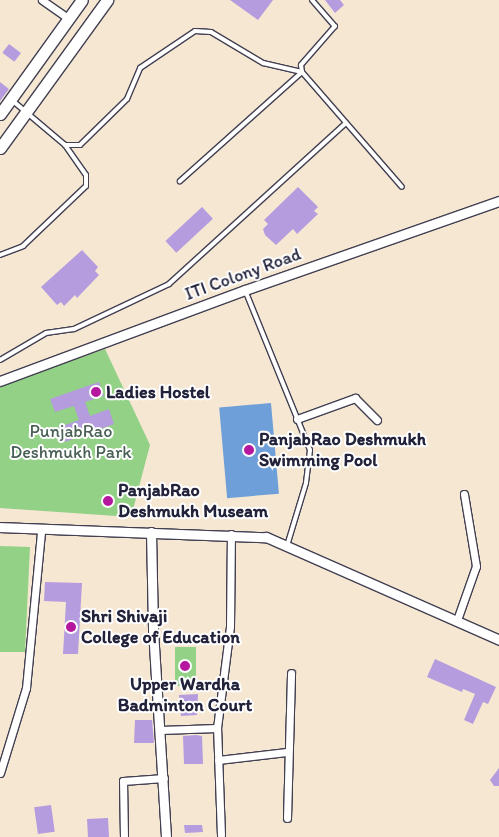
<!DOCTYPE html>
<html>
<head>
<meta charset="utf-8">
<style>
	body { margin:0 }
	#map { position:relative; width:499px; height:837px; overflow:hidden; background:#f6e7d3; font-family:Itim,sans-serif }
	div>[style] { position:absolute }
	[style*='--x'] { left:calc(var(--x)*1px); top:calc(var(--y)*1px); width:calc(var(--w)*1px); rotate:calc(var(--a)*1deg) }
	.green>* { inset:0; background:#92d186; transform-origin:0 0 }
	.water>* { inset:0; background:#6f9fd9; transform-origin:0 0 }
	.building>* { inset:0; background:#b59cde; transform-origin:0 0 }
	.roads { filter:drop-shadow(1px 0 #424052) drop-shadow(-1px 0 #424052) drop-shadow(0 1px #424052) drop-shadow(0 -1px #424052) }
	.service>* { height:4px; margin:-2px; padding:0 2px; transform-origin:2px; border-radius:2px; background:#fff }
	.minor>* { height:7px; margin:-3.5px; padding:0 3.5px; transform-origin:3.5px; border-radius:3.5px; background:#fff }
	.tertiary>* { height:9px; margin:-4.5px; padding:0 4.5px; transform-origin:4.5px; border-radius:4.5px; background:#fff }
	.primary>* { height:11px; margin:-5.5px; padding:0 5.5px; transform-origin:5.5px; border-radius:5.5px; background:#fff }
	.dots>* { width:14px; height:14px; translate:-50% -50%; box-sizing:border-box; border:2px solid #fff; border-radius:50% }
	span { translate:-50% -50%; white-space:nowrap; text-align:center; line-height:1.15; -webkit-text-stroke:4px #fff; paint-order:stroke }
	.street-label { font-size:18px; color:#22223b }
	.poi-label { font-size:18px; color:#22223b; font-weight:700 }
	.left { translate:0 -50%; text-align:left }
	.park-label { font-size:18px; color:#495f55 }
</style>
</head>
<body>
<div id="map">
	<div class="green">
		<i style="clip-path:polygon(105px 349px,150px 445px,131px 517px,0 508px,0 386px)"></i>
		<i style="clip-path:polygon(0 546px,30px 547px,25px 652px,0 652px)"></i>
		<i style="left:175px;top:647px;width:21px;height:39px"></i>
	</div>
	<div class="water">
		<i style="left:271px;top:403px;width:91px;height:52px;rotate:85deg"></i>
	</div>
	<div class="building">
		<i style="clip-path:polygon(230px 0,273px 0,258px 20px)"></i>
		<i style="clip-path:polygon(325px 0,340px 0,344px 5px,335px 13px)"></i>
		<i style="left:9px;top:44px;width:15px;height:11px;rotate:37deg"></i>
		<i style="clip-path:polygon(0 82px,9px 89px,0 101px)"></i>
		<i style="clip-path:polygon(298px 187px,318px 207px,314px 211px,318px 214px,297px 234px,293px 229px,276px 245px,265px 235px,263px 229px,268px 224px,264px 220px)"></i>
		<i style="left:202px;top:207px;width:16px;height:50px;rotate:47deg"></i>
		<i style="clip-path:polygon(82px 250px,98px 267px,95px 271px,99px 275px,77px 298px,75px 295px,64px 306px,61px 302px,57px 305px,41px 287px)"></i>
		<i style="clip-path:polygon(99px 382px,104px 396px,85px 402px,90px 416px,109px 409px,114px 424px,65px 442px,60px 427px,79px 420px,74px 406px,55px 412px,50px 399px)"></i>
		<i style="clip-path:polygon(45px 582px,82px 583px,78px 654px,63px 654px,66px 602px,44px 601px)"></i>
		<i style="clip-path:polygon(435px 659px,496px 687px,488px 704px,483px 702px,473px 724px,464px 720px,475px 694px,463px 689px,462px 692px,427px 677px)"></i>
		<i style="clip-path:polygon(198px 694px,197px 715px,181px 716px,179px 695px)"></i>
		<i style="clip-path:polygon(135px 720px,152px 720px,154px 743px,134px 743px)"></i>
		<i style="clip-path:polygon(196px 735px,202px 736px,203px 764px,184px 764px,183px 736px)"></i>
		<i style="clip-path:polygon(499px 768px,499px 786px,494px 786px,490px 780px)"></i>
		<i style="left:51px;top:805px;width:27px;height:17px;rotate:82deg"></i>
		<i style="left:108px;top:818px;width:19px;height:21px;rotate:87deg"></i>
		<i style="clip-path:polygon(184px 825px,202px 825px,203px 832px,185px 833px)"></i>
	</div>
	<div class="roads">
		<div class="service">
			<i style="--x:312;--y:0;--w:35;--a:49"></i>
			<i style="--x:335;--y:26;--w:52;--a:131.1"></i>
			<i style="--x:301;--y:65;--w:7;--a:82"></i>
			<i style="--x:302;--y:72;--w:152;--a:49"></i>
			<i style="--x:65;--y:145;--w:15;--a:0"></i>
			<i style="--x:80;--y:145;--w:66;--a:-44.4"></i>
			<i style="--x:127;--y:99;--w:34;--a:-67"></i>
			<i style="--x:140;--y:68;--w:66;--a:-33.9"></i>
			<i style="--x:195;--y:31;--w:16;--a:4"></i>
			<i style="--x:211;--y:32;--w:61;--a:30.8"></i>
			<i style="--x:263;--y:63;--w:40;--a:13"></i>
			<i style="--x:302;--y:72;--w:164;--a:138.2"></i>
			<i style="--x:0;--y:255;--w:25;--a:-21"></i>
			<i style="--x:23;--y:246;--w:87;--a:-43.6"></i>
			<i style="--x:86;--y:186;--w:11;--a:-90"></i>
			<i style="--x:86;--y:175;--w:37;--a:-125"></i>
			<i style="--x:65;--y:145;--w:68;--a:-139.8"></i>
			<i style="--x:245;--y:290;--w:173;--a:67.9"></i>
			<i style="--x:310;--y:450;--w:33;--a:97"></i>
			<i style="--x:306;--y:483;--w:66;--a:106.8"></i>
			<i style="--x:0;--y:360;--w:53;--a:-30.4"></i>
			<i style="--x:46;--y:333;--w:28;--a:-8"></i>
			<i style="--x:74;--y:329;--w:105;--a:-25.3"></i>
			<i style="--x:169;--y:284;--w:239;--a:-42.3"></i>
		</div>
		<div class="minor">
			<i style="--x:42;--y:0;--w:33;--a:35"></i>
			<i style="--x:297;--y:419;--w:62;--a:-19.9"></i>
			<i style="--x:355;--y:398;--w:31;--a:45"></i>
			<i style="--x:457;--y:620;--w:57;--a:-70.6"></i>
			<i style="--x:476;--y:566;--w:73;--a:-99.5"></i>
			<i style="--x:160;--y:730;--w:57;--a:-2"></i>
			<i style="--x:218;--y:760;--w:69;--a:-6.6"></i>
			<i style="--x:0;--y:773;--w:89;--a:-73"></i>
			<i style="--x:26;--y:688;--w:158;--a:-84.5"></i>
			<i style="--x:287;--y:818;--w:145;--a:-88.4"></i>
			<i style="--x:221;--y:835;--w:107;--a:-92.1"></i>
			<i style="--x:217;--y:728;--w:103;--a:-82.7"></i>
			<i style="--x:230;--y:626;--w:92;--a:-89.4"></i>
			<i style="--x:124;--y:837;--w:56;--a:-91"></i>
			<i style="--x:123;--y:781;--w:41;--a:-4.2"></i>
		</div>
		<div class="tertiary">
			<i style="--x:0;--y:381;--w:261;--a:-20.4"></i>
			<i style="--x:245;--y:290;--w:269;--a:-19.3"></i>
			<i style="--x:0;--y:527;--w:266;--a:2.2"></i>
			<i style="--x:266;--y:537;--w:255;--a:23.8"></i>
			<i style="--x:151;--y:532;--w:98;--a:88.8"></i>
			<i style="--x:153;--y:630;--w:207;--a:86.4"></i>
		</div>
		<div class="primary">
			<i style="--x:0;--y:114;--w:140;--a:-54.3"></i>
			<i style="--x:0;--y:148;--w:183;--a:-54.1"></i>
		</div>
	</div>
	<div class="dots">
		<i style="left:96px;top:392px;background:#b5179e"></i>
		<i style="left:249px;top:450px;background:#b5179e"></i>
		<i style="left:108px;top:501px;background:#b5179e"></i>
		<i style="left:71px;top:627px;background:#b5179e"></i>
		<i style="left:185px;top:666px;background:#b5179e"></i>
	</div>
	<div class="street-label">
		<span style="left:243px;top:274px;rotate:-20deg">ITI Colony Road</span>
	</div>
	<div class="poi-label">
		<span class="left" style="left:106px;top:392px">Ladies Hostel</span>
		<span class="left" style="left:259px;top:450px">PanjabRao Deshmukh<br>Swimming Pool</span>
		<span class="left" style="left:118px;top:501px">PanjabRao<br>Deshmukh Museam</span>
		<span class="left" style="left:81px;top:627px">Shri Shivaji<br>College of Education</span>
		<span style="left:185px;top:695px">Upper Wardha<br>Badminton Court</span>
	</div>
	<div class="park-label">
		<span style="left:71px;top:442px">PunjabRao<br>Deshmukh Park</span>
	</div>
</div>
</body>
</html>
